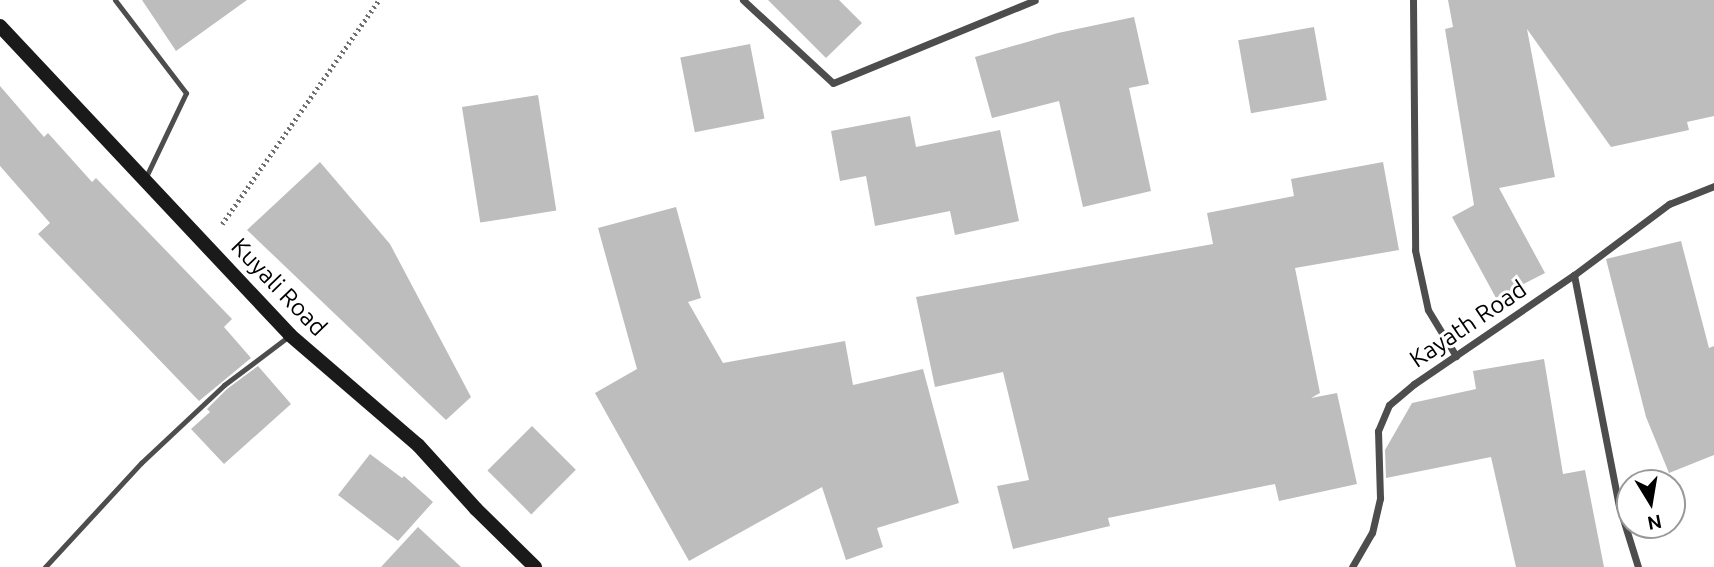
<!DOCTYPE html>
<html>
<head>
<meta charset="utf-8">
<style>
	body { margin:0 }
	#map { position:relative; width:1714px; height:567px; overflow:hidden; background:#fff; font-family:Ubuntu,sans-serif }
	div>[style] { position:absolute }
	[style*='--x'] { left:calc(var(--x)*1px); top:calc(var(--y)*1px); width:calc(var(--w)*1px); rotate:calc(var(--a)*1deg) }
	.building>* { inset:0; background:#bdbdbd; transform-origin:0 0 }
	.path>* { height:4.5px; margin-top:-2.25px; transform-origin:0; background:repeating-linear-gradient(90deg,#6f6f6f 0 2px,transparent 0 5.5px) }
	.lane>* { height:5px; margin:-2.5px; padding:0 2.5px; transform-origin:2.5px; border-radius:2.5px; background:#4d4d4d }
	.street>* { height:7px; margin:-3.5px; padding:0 3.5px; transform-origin:3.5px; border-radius:3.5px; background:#4d4d4d }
	.secondary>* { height:14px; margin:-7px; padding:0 7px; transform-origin:7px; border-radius:7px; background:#1a1a1a }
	span { translate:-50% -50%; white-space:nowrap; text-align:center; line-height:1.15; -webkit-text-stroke:6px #fff; paint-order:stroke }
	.street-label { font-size:24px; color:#000 }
	.north { position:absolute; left:1616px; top:469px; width:70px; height:70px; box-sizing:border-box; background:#fff; border:2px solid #999; border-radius:50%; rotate:169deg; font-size:19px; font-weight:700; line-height:28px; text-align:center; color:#000 }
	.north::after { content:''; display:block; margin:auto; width:24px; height:32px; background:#000; clip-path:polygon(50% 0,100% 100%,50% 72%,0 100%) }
</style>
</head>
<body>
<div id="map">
	<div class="building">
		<i style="clip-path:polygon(142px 0,247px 0,176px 51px)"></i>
		<i style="clip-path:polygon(768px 0,839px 0,862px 23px,826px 58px)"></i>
		<i style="clip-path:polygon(1448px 0,1714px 0,1714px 116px,1687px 122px,1689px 130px,1611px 147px,1527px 29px,1555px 177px,1499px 188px,1545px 273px,1496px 298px,1452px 217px,1474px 205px,1445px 29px,1453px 27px)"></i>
		<i style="clip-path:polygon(1134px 17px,1149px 84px,1129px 88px,1151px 191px,1083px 207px,1059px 101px,992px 118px,975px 57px,1058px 33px)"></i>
		<i style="left:1314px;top:27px;width:74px;height:77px;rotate:80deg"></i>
		<i style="left:750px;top:44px;width:76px;height:71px;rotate:79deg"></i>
		<i style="clip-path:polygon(0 86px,44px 137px,48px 133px,92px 182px,96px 178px,232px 319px,224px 327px,251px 358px,199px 401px,38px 234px,50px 223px,0 166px)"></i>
		<i style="left:538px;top:95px;width:117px;height:77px;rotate:81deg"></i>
		<i style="clip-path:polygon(910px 116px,916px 147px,1000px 130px,1019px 221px,955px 235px,950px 211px,875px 226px,866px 176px,840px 181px,831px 131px)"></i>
		<i style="clip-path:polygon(320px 162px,390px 244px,471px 397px,446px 420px,247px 230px)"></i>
		<i style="clip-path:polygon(1383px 162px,1399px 250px,1295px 268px,1320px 393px,1311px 398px,1337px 393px,1357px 484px,1279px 501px,1275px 484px,1108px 518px,1110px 526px,1013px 549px,997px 486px,1029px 480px,1003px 372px,935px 387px,916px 297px,1213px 244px,1207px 213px,1294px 196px,1291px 179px)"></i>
		<i style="clip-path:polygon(676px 207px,701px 298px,688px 302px,723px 363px,845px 341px,853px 385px,923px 369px,959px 503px,877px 528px,883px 547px,846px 560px,822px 487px,689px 561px,595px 393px,637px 369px,598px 228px)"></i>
		<i style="clip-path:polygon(1681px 241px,1709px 348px,1714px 346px,1714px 455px,1669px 473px,1646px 417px,1606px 259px)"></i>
		<i style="clip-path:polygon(1544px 359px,1563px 474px,1585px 470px,1604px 567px,1516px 567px,1491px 457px,1386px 478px,1385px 450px,1412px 403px,1476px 389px,1473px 371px)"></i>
		<i style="clip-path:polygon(258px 366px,291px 404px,224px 464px,191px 429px,210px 412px,207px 409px,227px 389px)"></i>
		<i style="left:532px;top:426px;width:62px;height:63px;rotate:45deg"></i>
		<i style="clip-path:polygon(370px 454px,402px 478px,404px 476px,433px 502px,398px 541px,338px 495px)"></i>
		<i style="clip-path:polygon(418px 527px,461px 567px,381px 567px)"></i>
	</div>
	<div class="path">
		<i style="--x:222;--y:224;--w:274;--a:-55"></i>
	</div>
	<div class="lane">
		<i style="--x:115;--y:0;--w:117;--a:52.6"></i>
		<i style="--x:186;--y:93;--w:93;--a:115.5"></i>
		<i style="--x:45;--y:567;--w:142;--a:-47.3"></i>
		<i style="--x:141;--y:463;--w:114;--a:-43.2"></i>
		<i style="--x:224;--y:385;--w:81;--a:-37"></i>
	</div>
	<div class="street">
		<i style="--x:743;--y:0;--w:122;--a:42.7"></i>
		<i style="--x:833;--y:83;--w:218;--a:-22.3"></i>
		<i style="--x:1413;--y:0;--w:250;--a:89.5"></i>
		<i style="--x:1415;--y:250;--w:61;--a:77.8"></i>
		<i style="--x:1428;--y:310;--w:54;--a:58.7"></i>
		<i style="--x:1574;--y:275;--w:235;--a:79"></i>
		<i style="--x:1619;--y:506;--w:64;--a:72.7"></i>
		<i style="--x:1352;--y:567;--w:39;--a:-60"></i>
		<i style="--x:1372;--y:533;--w:36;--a:-77"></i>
		<i style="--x:1380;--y:498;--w:67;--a:-91.7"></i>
		<i style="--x:1378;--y:431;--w:28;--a:-67"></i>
		<i style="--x:1389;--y:405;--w:33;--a:-40"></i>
		<i style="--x:1414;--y:384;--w:194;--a:-34.3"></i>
		<i style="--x:1574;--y:275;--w:119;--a:-36.8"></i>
		<i style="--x:1669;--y:204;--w:48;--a:-21.8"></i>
	</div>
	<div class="secondary">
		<i style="--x:0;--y:26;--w:424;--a:46.8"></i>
		<i style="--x:290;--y:335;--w:169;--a:40.7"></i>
		<i style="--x:418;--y:445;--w:86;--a:47.8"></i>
		<i style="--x:476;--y:509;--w:83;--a:44.5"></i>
	</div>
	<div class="street-label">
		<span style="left:279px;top:287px;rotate:46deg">Kuyali Road</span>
		<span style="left:1468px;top:324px;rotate:-34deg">Kayath Road</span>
	</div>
	<div class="north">N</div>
</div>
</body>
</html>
